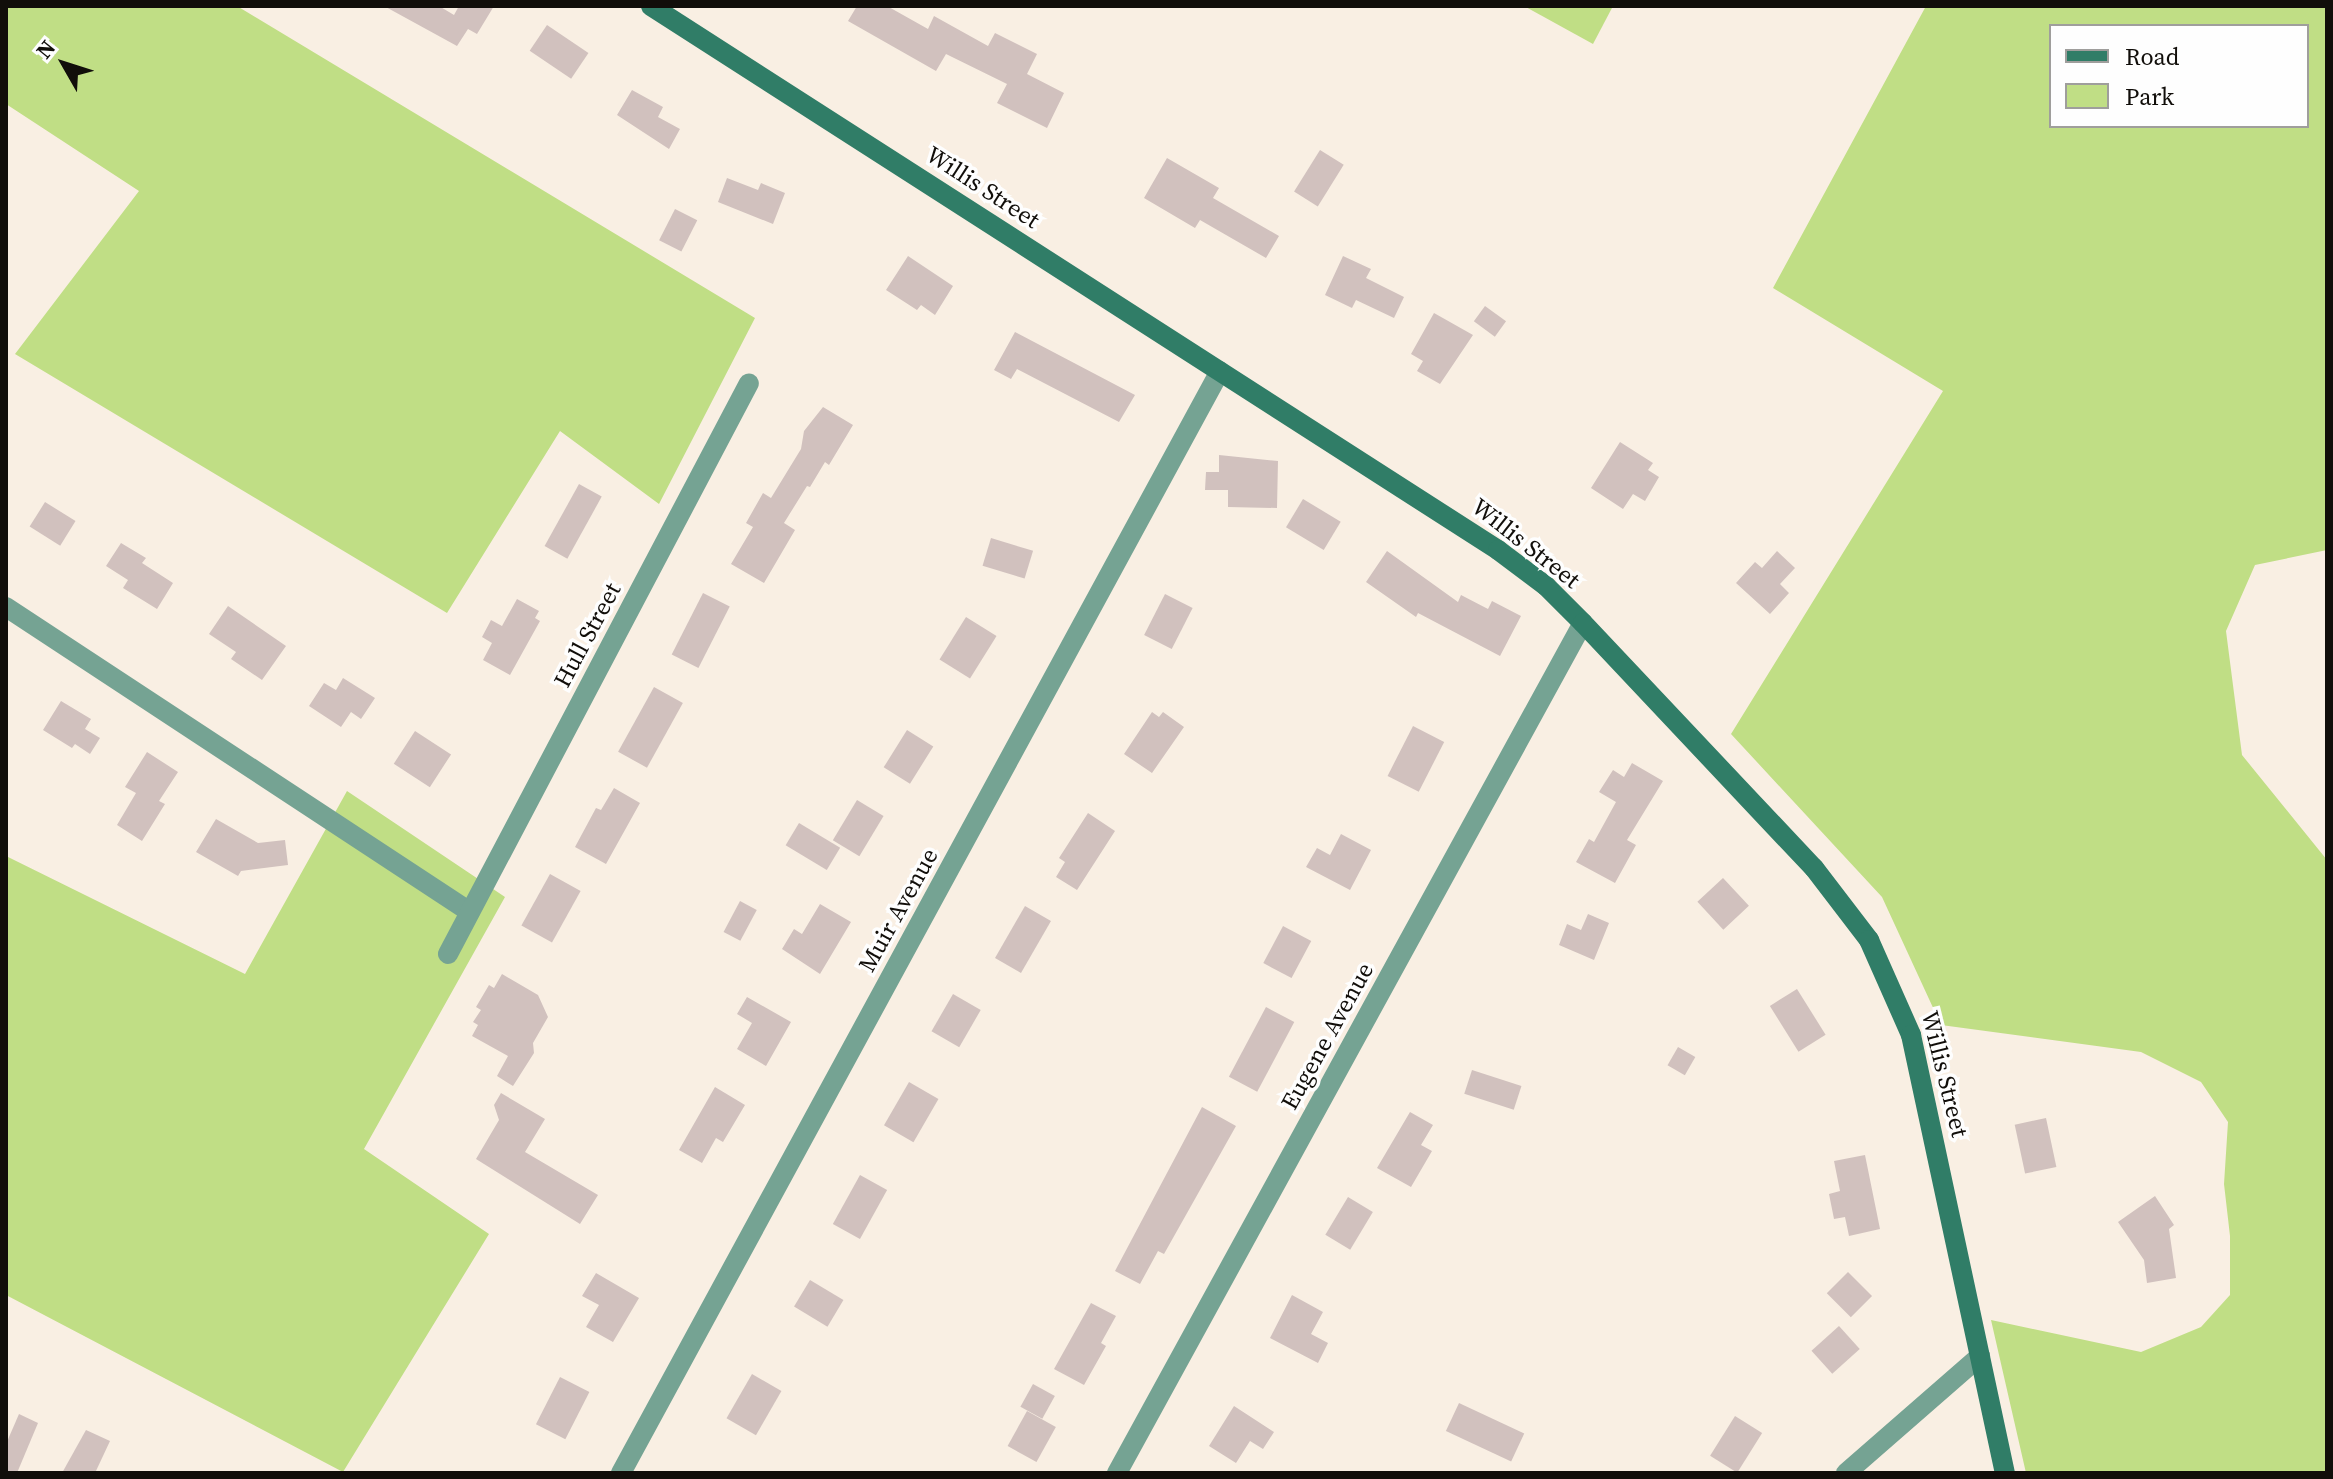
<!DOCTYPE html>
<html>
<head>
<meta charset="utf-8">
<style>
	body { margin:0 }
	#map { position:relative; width:2333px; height:1479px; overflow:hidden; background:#f9efe3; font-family:"Source Serif 4",serif }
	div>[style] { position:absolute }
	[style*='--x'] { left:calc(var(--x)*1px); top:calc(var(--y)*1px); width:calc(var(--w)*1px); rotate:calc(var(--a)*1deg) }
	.green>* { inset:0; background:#c0de85 }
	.building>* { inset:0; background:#d1c1be; transform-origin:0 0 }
	.street>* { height:20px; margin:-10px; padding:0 10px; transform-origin:10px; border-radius:10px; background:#75a393 }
	.secondary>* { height:20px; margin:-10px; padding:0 10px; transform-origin:10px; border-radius:10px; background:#307d67 }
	span { translate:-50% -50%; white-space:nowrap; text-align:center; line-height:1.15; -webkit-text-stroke:7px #fefefe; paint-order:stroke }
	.street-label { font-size:24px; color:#110e0a }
	.frame { position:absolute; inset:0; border:8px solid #110e0a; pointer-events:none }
	.legend { position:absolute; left:2049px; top:24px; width:260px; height:104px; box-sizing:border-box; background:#fefefe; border:2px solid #9f9e9c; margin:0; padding:10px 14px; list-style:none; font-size:24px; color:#110e0a }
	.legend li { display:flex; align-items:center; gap:16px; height:40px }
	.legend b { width:40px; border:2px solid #9f9e9c }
	.north { position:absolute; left:24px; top:24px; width:80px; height:80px; -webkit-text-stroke:6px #fefefe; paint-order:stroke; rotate:309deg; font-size:22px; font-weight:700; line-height:32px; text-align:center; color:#110e0a }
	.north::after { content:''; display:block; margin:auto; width:28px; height:36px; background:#110e0a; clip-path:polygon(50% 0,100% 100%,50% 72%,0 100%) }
</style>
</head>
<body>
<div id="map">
	<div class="green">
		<i style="clip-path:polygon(6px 6px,237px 6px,755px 318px,659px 504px,560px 431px,447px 613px,15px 354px,139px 191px,6px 104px)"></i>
		<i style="clip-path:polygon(1524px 6px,1613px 6px,1593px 44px)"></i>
		<i style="clip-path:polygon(evenodd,1926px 6px,2327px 6px,2327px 550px,2255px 565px,2226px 631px,2242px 755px,2327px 860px,2327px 1473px,2026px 1473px,1991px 1320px,2141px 1352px,2201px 1327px,2230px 1295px,2230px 1236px,2224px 1184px,2228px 1122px,2201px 1082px,2141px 1052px,1941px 1025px,1882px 897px,1731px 734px,1943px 391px,1773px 288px,1926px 6px,2051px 26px,2307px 26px,2307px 126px,2051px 126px,2051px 26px)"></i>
		<i style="clip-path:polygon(347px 791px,505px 897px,364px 1149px,489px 1234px,343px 1472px,6px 1295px,6px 856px,245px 974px)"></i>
	</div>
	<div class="building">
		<i style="clip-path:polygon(384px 6px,439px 6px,454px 15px,459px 6px,494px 6px,477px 34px,468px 29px,457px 46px)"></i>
		<i style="clip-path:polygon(857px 6px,887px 6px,928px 29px,934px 16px,988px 46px,995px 33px,1037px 54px,1027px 74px,1064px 93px,1047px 128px,997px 103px,1007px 84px,946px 54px,936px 71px,848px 21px)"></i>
		<i style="left:547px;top:25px;width:50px;height:31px;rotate:34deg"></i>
		<i style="clip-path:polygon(632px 90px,663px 107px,658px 117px,680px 129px,669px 149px,617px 115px)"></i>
		<i style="left:1320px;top:150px;width:28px;height:49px;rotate:32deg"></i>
		<i style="clip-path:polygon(1167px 158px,1219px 188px,1213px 198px,1279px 236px,1266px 258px,1200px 220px,1195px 228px,1144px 198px)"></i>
		<i style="clip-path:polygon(727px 178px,758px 190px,761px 183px,785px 193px,773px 224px,718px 202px)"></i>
		<i style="left:675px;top:209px;width:25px;height:35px;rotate:27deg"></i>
		<i style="clip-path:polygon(908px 256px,953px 286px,935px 315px,921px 305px,917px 310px,886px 290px)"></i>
		<i style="clip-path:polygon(1343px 256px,1371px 269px,1366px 278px,1404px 297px,1394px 318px,1356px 300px,1352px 308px,1325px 295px)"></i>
		<i style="left:1485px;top:306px;width:26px;height:19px;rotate:36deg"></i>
		<i style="clip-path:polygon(1434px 313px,1473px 335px,1440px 384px,1417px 371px,1423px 361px,1411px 354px)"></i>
		<i style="clip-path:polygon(1015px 332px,1135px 395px,1119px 422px,1017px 369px,1011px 379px,994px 370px)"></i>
		<i style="clip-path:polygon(823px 407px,853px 425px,829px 465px,825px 462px,810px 487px,807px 486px,784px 523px,795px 530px,764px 583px,731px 564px,753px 527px,746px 523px,763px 493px,771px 498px,801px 449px,804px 431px)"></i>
		<i style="clip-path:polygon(1620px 442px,1653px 463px,1648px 470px,1659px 477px,1645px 501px,1633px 494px,1623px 509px,1591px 488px)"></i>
		<i style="clip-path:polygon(1219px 455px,1278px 461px,1277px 508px,1228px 507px,1228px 490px,1205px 490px,1206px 472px,1219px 472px)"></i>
		<i style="left:579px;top:484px;width:26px;height:71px;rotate:29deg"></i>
		<i style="left:1303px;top:499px;width:44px;height:33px;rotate:31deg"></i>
		<i style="left:45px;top:502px;width:36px;height:29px;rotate:32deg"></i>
		<i style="left:991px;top:538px;width:44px;height:29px;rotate:17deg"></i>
		<i style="clip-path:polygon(121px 543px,146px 558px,142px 563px,173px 583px,157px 609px,123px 588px,128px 580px,106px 566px)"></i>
		<i style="clip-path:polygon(1387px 551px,1458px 602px,1461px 595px,1488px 609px,1492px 601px,1521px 616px,1500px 656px,1418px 613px,1416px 617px,1366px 582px)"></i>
		<i style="clip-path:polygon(1777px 551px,1795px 568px,1780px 584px,1789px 593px,1770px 614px,1736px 583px,1755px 562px,1762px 568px)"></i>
		<i style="left:703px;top:593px;width:30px;height:69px;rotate:27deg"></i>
		<i style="left:1165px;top:594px;width:31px;height:46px;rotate:27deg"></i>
		<i style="clip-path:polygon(517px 599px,539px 611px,535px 618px,540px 621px,510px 675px,483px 660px,492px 643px,482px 637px,491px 620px,502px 626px)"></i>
		<i style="clip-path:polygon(228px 606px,286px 646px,262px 680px,231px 659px,236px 652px,209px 634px)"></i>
		<i style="left:966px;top:617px;width:36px;height:50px;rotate:32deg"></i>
		<i style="clip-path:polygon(343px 678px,375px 698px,361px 719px,351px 712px,341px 727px,309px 706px,324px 683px,336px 690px)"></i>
		<i style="left:654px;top:687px;width:33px;height:74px;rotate:29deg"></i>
		<i style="clip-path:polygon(61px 701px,91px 719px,85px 729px,100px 738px,90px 754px,75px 744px,72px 748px,43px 730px)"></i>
		<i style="clip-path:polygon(1152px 712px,1159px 717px,1163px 712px,1184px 727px,1152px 773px,1124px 754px)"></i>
		<i style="left:1413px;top:726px;width:35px;height:56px;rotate:27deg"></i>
		<i style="left:907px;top:730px;width:31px;height:44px;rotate:32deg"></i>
		<i style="left:415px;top:731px;width:43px;height:39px;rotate:33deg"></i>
		<i style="clip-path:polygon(147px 752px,178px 772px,159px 801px,165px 804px,142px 841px,117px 825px,136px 793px,125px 787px)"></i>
		<i style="clip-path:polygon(1632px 763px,1663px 781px,1627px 840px,1636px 845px,1615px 883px,1576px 862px,1589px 839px,1594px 842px,1616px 802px,1599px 792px,1613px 770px,1624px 777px)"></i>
		<i style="clip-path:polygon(614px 788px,640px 803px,606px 864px,575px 847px,596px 808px,601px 810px)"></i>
		<i style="left:857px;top:800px;width:31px;height:47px;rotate:31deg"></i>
		<i style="clip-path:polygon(1088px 813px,1115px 831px,1077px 890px,1056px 877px,1065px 862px,1059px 858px)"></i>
		<i style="clip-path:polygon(216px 819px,258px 843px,285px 840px,288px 865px,241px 871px,238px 876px,196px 852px)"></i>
		<i style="left:799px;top:823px;width:48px;height:26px;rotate:31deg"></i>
		<i style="clip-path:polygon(1341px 834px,1371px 850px,1350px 890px,1306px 867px,1317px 848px,1330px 855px)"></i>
		<i style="left:550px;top:874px;width:35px;height:59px;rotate:29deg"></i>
		<i style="left:1723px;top:878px;width:38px;height:35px;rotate:47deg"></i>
		<i style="left:740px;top:901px;width:19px;height:35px;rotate:28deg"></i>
		<i style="clip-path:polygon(820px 904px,851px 922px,820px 974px,782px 949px,794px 929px,802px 934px)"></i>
		<i style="left:1025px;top:906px;width:30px;height:60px;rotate:30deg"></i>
		<i style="clip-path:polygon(1588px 914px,1609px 923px,1594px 960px,1559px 945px,1567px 924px,1581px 930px)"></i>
		<i style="left:1283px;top:926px;width:32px;height:42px;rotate:28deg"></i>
		<i style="clip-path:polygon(502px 974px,538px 995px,548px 1017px,533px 1043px,534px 1053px,513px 1086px,497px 1076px,508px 1056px,472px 1036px,478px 1025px,473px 1022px,481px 1010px,476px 1007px,489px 985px,494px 988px)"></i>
		<i style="left:1797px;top:989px;width:54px;height:32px;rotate:58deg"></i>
		<i style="left:953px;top:994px;width:32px;height:43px;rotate:30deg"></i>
		<i style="clip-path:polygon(747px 997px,791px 1022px,766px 1066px,737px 1049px,752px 1023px,737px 1014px)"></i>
		<i style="left:1266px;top:1007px;width:32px;height:79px;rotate:28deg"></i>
		<i style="left:1678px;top:1047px;width:20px;height:21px;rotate:30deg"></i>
		<i style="left:1472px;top:1070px;width:52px;height:25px;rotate:18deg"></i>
		<i style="left:909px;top:1082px;width:34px;height:50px;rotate:30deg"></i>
		<i style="clip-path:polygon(715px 1087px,745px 1105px,723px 1142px,716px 1138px,702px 1163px,679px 1150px)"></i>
		<i style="clip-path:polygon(501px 1093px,545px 1119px,525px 1152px,598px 1195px,580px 1224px,476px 1159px,499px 1120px,494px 1105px)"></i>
		<i style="clip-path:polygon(1202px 1107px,1236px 1126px,1164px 1254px,1158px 1251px,1140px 1284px,1115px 1271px)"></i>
		<i style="clip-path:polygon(1410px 1112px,1433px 1125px,1421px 1145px,1432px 1151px,1411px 1187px,1377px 1168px)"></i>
		<i style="left:2046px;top:1118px;width:50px;height:32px;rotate:78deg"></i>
		<i style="clip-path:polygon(1865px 1155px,1880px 1229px,1849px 1236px,1845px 1217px,1834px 1219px,1829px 1194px,1840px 1191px,1834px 1161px)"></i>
		<i style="left:860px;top:1175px;width:31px;height:56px;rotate:29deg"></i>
		<i style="clip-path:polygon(2155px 1196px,2174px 1225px,2169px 1229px,2176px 1278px,2147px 1283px,2144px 1260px,2118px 1222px)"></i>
		<i style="left:1348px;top:1197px;width:29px;height:44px;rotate:31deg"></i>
		<i style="left:1848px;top:1272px;width:34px;height:30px;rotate:45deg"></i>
		<i style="clip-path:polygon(596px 1273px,639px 1298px,613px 1342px,586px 1327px,599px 1305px,582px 1296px)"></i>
		<i style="left:810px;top:1280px;width:39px;height:31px;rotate:31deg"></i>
		<i style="clip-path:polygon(1292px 1295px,1323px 1312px,1311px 1334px,1328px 1343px,1318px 1363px,1270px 1338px)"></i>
		<i style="clip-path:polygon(1091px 1303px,1116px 1316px,1101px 1343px,1106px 1346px,1084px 1385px,1054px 1369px)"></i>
		<i style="left:1839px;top:1326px;width:31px;height:37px;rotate:48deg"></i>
		<i style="left:752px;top:1374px;width:34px;height:51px;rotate:30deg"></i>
		<i style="left:560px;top:1377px;width:33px;height:53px;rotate:27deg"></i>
		<i style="left:1033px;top:1384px;width:25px;height:26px;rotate:29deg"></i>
		<i style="left:1459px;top:1403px;width:72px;height:31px;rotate:25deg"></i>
		<i style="clip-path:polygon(1234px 1406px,1274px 1432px,1263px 1449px,1250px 1441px,1236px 1463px,1209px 1446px)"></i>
		<i style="left:1027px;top:1411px;width:33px;height:40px;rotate:29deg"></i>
		<i style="clip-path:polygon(19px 1414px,38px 1423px,17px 1473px,6px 1473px,6px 1444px)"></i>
		<i style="left:1735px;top:1416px;width:32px;height:47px;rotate:32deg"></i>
		<i style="clip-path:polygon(86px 1430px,110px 1441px,95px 1473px,62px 1473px)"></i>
	</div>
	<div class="street">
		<i style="--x:6;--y:607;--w:555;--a:33.32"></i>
		<i style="--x:448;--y:954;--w:645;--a:-62.2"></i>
		<i style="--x:621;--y:1473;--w:1254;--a:-61.47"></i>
		<i style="--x:1117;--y:1473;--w:969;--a:-61.27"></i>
		<i style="--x:1846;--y:1473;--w:178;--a:-41.1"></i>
	</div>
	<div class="secondary">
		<i style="--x:651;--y:6;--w:1007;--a:32.71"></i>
		<i style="--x:1498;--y:550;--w:60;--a:36.9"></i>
		<i style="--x:1546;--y:586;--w:52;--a:45"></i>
		<i style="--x:1583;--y:623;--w:337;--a:46.7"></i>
		<i style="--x:1814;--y:868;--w:91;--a:52.6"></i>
		<i style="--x:1869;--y:940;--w:104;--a:66.1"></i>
		<i style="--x:1911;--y:1035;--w:448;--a:77.9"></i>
	</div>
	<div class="street-label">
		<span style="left:983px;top:187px;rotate:33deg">Willis Street</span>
		<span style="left:1526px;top:543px;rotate:38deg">Willis Street</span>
		<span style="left:587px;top:635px;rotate:-62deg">Hull Street</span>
		<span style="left:898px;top:910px;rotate:-61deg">Muir Avenue</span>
		<span style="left:1327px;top:1036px;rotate:-61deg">Eugene Avenue</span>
		<span style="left:1945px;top:1074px;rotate:76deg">Willis Street</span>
	</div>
	<div class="frame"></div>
	<ul class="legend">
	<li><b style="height:10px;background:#307d67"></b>Road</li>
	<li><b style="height:22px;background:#c0de85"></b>Park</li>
	</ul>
	<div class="north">N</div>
</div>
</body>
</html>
